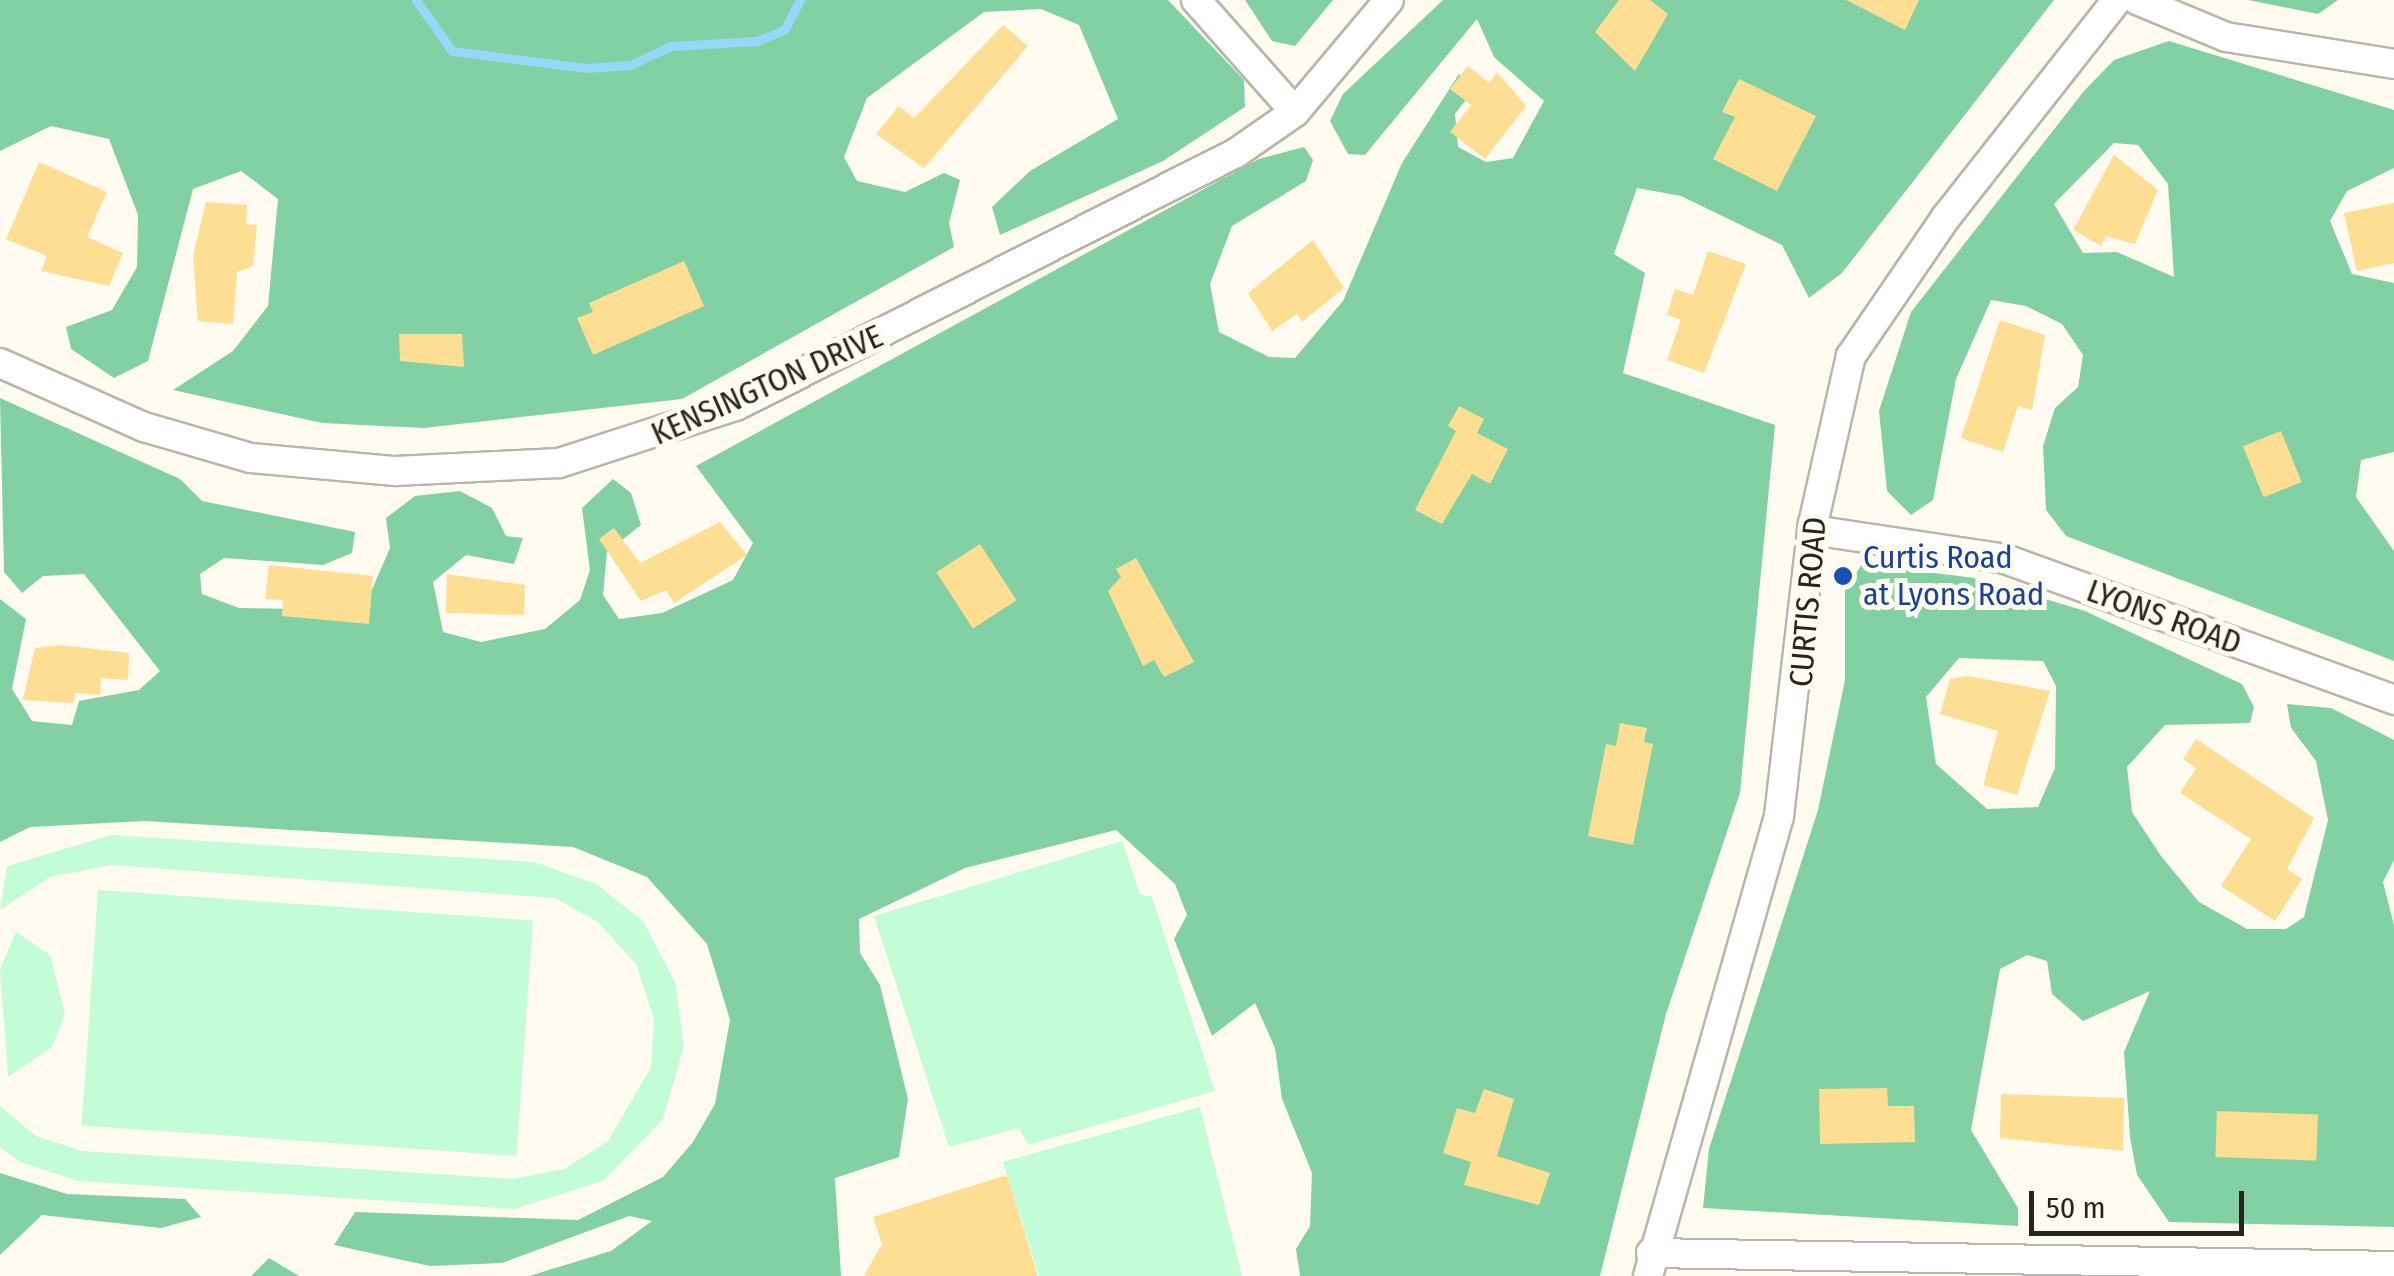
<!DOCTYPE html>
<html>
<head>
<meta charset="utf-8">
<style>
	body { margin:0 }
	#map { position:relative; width:2394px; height:1276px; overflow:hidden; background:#fffbf1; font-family:"Fira Sans Condensed",sans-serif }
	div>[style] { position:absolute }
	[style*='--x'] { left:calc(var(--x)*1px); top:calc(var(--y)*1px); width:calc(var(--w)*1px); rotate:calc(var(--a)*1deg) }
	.green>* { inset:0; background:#c2fcd9; transform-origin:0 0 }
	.forest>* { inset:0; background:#82d1a4 }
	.stream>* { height:9px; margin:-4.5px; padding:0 4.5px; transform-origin:4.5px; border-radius:4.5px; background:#97d7fa }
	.building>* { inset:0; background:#fede92; transform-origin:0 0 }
	.roads { filter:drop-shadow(2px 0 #bab5a9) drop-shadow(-2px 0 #bab5a9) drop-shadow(0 2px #bab5a9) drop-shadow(0 -2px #bab5a9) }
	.street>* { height:28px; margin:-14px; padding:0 14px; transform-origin:14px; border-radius:14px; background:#fff }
	.dots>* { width:28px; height:28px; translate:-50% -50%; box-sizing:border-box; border:5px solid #fffbf1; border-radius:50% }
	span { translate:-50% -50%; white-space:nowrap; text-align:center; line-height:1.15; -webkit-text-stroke:10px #fffbf1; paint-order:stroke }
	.street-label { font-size:32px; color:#26241f }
	.transit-label { font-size:32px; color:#164399 }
	.left { translate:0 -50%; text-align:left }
	.scale { position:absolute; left:2029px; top:1191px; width:215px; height:45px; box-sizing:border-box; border:5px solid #26241f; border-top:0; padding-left:12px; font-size:30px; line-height:35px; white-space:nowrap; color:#26241f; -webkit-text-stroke:8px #fffbf1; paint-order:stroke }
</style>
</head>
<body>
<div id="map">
	<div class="green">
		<i style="clip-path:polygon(111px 835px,534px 862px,596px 884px,643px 921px,675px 982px,684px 1046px,663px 1119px,603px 1181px,514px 1209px,78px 1181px,20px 1162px,0 1147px,0 1106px,36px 1136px,82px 1151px,513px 1179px,564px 1169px,608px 1141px,651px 1067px,654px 1019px,636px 964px,598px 922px,555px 898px,111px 865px,50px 877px,0 910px,7px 866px)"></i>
		<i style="clip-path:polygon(1122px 841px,1140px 894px,1152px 897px,1215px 1091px,1028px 1145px,1019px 1128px,949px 1147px,874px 916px)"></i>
		<i style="left:98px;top:890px;width:436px;height:236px;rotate:4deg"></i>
		<i style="clip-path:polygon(16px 932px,50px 955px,65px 1014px,52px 1047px,8px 1077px,0 969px)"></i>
		<i style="clip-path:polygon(1200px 1107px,1242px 1276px,1039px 1276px,1003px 1162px)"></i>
	</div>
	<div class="forest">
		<i style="clip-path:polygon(0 0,1168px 0,1244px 80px,1245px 107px,1163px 161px,1000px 235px,992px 207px,1030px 171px,1118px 119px,1079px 25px,1041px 9px,984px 12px,867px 98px,844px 157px,857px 181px,905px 192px,944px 173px,960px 180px,949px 223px,954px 247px,682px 399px,424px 428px,322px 423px,173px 390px,233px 351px,268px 306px,278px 199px,241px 171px,193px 189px,148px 361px,114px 378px,71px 349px,66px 327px,112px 310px,137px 267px,138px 215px,109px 139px,51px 126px,0 151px)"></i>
		<i style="clip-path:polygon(1245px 0,1333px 0,1295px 46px,1272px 41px)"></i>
		<i style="clip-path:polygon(1443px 0,2054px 0,1842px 273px,1809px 298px,1782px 245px,1681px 196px,1637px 188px,1614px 254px,1645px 273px,1623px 373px,1775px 425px,1740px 793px,1666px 1014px,1600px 1276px,1300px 1276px,1296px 1249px,1310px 1226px,1312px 1173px,1282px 1099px,1275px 1048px,1255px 1003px,1212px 1036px,1174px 939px,1187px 915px,1175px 884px,1116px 830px,965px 868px,859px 919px,860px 953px,880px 985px,908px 1099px,899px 1157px,835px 1178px,841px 1276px,529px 1276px,611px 1251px,652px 1221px,629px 1216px,502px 1263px,430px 1266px,334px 1245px,355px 1212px,578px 1220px,663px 1177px,693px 1142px,715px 1104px,730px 1020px,707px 944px,647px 877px,573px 847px,144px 821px,30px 827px,0 842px,0 599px,26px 619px,12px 689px,32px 721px,72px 725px,79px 701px,139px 690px,160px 671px,84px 574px,43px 576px,22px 593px,4px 572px,0 398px,180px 479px,202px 501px,355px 532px,352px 553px,323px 565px,224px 558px,200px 574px,202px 594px,239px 608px,363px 610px,390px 548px,386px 518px,415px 496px,460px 491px,492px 508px,506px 536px,523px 538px,514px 564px,466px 555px,433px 582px,443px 632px,481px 642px,545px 629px,580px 600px,590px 570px,582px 508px,613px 479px,631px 493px,641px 525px,607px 552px,603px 595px,619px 619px,662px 613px,733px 580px,753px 543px,696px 466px,1259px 159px,1304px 147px,1313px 160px,1306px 181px,1232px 226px,1210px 284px,1219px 332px,1269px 357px,1295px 358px,1343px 301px,1402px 163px,1459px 74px,1472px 92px,1455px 114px,1458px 147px,1486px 162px,1513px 158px,1544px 101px,1494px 57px,1477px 19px,1365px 155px,1348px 154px,1330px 121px,1343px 94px)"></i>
		<i style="clip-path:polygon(2248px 0,2338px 0,2318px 14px)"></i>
		<i style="clip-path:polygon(evenodd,2169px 41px,2394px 110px,2394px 168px,2347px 191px,2330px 221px,2352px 274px,2394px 283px,2394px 452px,2361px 460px,2356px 497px,2394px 551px,2394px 661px,2066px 536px,2046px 510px,2043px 446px,2055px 408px,2078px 387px,2083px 355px,2062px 324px,2026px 306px,1991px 300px,1956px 379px,1933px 500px,1911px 515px,1887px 491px,1879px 411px,1911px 312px,2084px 91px,2114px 60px,2169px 41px,2114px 143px,2138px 145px,2168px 184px,2174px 277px,2117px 252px,2083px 253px,2054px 204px,2114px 143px)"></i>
		<i style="clip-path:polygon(evenodd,1862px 564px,1975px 578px,2085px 611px,2242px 684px,2254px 707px,2250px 723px,2165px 725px,2127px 767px,2132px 812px,2161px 856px,2199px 902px,2247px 929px,2286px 929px,2304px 917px,2328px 820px,2316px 761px,2291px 728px,2287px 704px,2331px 708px,2394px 740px,2394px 860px,2383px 882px,2394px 925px,2394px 1227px,2169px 1222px,2137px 1175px,2130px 1137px,2124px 1052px,2150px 991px,2083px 1021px,2052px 994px,2047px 961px,2027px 955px,2000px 969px,1971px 1130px,2018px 1208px,2018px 1226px,1703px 1208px,1709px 1149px,1818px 810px,1845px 680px,1845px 590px,1862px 564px,1959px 658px,2043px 661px,2056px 686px,2055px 768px,2038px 807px,1987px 809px,1936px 764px,1926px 697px,1959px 658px)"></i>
		<i style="clip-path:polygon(0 1173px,67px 1194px,185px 1199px,201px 1217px,161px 1228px,42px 1215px,0 1255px)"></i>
		<i style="clip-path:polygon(269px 1258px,299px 1276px,251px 1276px)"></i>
	</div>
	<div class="stream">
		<i style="--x:416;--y:0;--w:62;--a:54.8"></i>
		<i style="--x:452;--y:51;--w:135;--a:7.2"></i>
		<i style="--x:586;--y:68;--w:44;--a:-3.9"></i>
		<i style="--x:630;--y:65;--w:45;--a:-24.9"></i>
		<i style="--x:671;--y:46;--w:86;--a:-3.3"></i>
		<i style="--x:757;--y:41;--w:30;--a:-23"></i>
		<i style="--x:785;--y:29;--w:33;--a:-63"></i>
	</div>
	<div class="building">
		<i style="clip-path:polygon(1619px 0,1650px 0,1668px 14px,1635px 71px,1595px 32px)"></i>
		<i style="clip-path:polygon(1846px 0,1919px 0,1905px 30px)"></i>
		<i style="clip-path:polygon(1003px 25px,1028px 46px,924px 168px,876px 134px,899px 106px,914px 118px)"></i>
		<i style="clip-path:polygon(1468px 66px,1489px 83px,1497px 72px,1526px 106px,1485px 159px,1450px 132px,1471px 105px,1450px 89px)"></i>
		<i style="clip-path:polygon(1739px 79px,1816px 116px,1777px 191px,1713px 159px,1735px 117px,1722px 112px)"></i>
		<i style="clip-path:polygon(2114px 155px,2158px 190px,2135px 244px,2106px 236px,2101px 246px,2073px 230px)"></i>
		<i style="clip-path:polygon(39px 162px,107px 192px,87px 237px,123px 253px,109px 286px,41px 271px,47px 256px,6px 239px)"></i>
		<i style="clip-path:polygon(206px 202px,247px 205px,246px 224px,257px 225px,253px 266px,237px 272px,233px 324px,198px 321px,193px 256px)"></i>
		<i style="clip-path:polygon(2394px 203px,2394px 263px,2357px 271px,2344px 213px)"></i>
		<i style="clip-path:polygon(1313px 240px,1344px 288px,1302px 322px,1297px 314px,1272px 331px,1248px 293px)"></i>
		<i style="clip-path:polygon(1708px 251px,1746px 264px,1704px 373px,1667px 360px,1681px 320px,1667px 315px,1675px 289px,1693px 295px)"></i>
		<i style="clip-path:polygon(684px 261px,704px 306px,593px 355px,577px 318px,593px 312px,589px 303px)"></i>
		<i style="clip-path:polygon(2000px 320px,2045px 335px,2032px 410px,2018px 406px,2003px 452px,1961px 438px)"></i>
		<i style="clip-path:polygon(399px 334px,462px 334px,464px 367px,400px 361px)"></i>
		<i style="clip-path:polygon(1459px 406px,1484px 419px,1477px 433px,1508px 449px,1490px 484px,1472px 474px,1442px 524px,1415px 510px,1456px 431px,1448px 426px)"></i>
		<i style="left:2281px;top:431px;width:55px;height:41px;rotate:68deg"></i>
		<i style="clip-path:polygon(720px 522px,747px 555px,674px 603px,666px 590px,641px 601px,599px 539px,614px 528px,640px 563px)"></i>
		<i style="left:980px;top:544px;width:67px;height:52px;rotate:57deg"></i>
		<i style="clip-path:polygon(1136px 558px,1194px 662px,1164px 677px,1154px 660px,1143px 666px,1108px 591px,1121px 577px,1116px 569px)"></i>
		<i style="clip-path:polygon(269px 565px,373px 576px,369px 624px,282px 616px,283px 600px,265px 599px)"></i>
		<i style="clip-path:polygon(447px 574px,525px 585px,524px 615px,446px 613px)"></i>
		<i style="clip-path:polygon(62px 645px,129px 653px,128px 680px,101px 678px,100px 695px,75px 693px,74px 703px,23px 700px,35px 648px)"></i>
		<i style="clip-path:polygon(1967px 676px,2050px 691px,2017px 795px,1983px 785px,1998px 731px,1940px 714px,1950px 679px)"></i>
		<i style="clip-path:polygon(1620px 723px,1647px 728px,1644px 742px,1653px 744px,1633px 845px,1588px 836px,1606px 744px,1616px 746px)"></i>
		<i style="clip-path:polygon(2196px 739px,2314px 818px,2287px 869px,2302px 879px,2275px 921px,2221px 886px,2251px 839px,2180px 793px,2196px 768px,2183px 759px)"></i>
		<i style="clip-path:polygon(1887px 1088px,1888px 1106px,1914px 1106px,1915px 1142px,1820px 1144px,1819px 1089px)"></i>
		<i style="clip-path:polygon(1484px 1089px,1514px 1099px,1497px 1156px,1550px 1173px,1539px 1205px,1464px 1185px,1471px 1162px,1443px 1153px,1457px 1108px,1475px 1113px)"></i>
		<i style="clip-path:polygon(2001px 1094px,2124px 1098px,2123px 1151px,2000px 1138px)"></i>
		<i style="left:2217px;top:1111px;width:101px;height:46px;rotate:2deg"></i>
		<i style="clip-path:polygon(1007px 1175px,1038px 1276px,864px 1276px,882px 1244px,873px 1217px)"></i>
	</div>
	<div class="roads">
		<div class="street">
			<i style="--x:1196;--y:0;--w:149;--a:48.5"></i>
			<i style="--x:2137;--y:0;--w:96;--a:22.6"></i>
			<i style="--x:2226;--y:37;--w:170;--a:9.1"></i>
			<i style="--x:0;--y:363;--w:158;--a:24"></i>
			<i style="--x:144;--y:427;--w:111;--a:16.2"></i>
			<i style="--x:251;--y:458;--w:145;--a:5.2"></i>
			<i style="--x:395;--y:471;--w:164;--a:-2.8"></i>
			<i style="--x:559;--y:463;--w:186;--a:-17.9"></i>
			<i style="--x:736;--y:406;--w:560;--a:-26.84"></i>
			<i style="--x:1236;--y:153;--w:72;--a:-34.8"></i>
			<i style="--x:1295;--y:112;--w:146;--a:-50"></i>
			<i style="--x:1812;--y:530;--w:195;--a:8.5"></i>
			<i style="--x:2005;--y:559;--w:414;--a:19.9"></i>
			<i style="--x:1651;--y:1253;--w:743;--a:1"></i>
			<i style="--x:1648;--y:1276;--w:478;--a:-74.1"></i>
			<i style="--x:1779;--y:816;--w:294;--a:-83.4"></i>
			<i style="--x:1813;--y:524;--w:172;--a:-77.3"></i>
			<i style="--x:1851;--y:356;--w:170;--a:-55.6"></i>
			<i style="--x:1947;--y:216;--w:275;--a:-51.8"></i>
		</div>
	</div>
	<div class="dots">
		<i style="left:1843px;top:576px;background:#1a4fb4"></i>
	</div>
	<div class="street-label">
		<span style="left:767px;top:385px;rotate:-24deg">KENSINGTON DRIVE</span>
		<span style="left:1808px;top:602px;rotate:-85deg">CURTIS ROAD</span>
		<span style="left:2164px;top:617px;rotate:20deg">LYONS ROAD</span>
	</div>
	<div class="transit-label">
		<span class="left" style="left:1863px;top:576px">Curtis Road<br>at Lyons Road</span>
	</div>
	<div class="scale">50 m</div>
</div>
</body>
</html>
